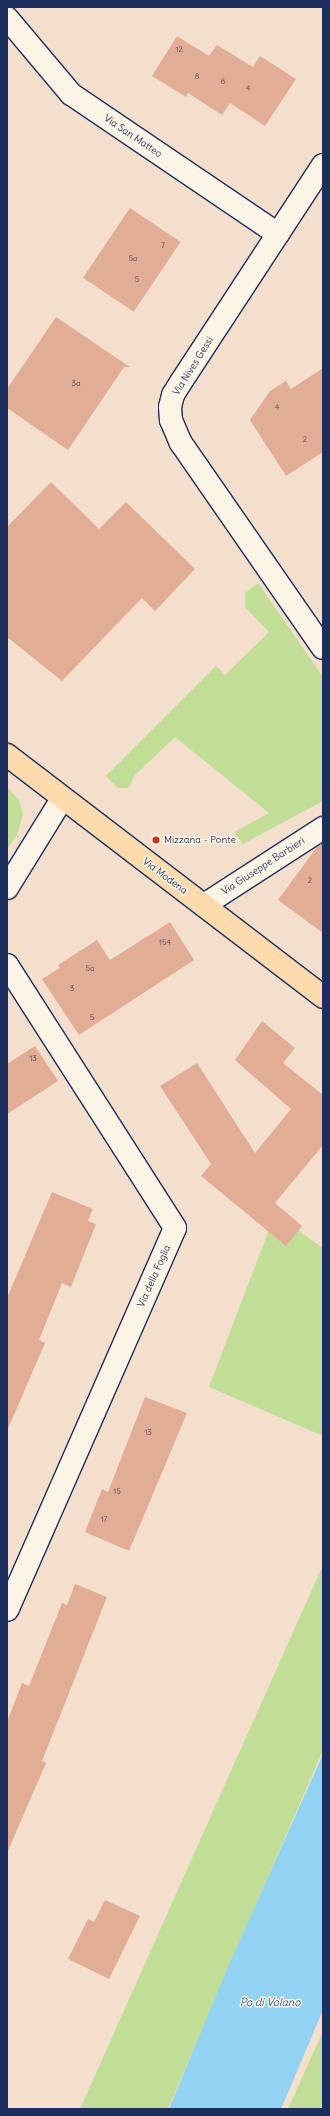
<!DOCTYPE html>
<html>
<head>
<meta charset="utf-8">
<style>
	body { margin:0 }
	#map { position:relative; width:330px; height:2116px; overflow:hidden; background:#f4dfcd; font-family:Delius,sans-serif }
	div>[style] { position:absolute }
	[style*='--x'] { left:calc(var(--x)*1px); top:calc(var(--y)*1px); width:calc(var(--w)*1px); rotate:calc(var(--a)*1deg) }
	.green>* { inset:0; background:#c0de96 }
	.water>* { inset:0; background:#92d2f3 }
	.building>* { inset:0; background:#e2ad95; transform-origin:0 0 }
	.roads { filter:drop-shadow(1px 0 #1b2f5e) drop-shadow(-1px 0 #1b2f5e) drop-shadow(0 1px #1b2f5e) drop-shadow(0 -1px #1b2f5e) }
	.minor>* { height:22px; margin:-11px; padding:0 11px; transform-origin:11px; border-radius:11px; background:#fcf5e5 }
	.major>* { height:22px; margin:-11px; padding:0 11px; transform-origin:11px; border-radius:11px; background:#fedbac }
	.dots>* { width:11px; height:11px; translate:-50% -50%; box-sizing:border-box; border:2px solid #fcf5e5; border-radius:50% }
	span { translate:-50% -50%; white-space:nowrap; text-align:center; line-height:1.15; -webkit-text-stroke:3px #fcf5e5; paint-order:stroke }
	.number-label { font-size:8px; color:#4d4e6c }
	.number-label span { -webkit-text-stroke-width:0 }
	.street-label { font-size:10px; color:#1b2f5e }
	.poi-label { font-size:10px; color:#1b2f5e }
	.left { translate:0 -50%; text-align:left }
	.water-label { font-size:11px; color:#395883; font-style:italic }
	.frame { position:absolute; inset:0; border:8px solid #1b2f5e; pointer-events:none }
</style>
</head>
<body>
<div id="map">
	<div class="green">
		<i style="clip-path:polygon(258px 583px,323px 677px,323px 801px,243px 844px,234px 832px,269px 813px,175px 737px,135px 775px,128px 788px,118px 788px,106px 776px,216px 666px,225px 675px,269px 632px,245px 607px,245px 593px)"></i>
		<i style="clip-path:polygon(7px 787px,19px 800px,23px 815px,17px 835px,7px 849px)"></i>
		<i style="clip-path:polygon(275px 1214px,323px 1248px,323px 1436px,209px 1387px)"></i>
		<i style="clip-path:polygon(323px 1565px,323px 1750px,168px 2109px,80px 2109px)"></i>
		<i style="clip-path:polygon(323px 2031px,323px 2109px,288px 2109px)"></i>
	</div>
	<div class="water">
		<i style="clip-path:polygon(323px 1754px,323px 2010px,281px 2109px,169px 2109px,228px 1967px)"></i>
	</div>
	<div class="building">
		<i style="clip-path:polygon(177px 36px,209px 56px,217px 45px,253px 67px,260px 56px,296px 79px,265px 126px,230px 103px,222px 115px,188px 93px,186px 97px,152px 76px)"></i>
		<i style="left:130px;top:208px;width:61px;height:84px;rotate:34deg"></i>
		<i style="clip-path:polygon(56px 317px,130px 367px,124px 367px,68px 450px,7px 408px,7px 389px)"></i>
		<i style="clip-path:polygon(323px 368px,323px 452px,286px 476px,250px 420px,270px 391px,286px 381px,291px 389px)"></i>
		<i style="clip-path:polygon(51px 482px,99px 529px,126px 502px,195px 569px,155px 611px,142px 598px,62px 681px,7px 637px,7px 527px)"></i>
		<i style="clip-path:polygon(323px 843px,323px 933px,278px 900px,317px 847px)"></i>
		<i style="clip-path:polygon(170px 922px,194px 960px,79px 1035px,42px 979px,60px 968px,58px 965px,97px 940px,110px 960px)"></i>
		<i style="clip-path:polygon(262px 1021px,295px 1048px,283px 1063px,323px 1095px,323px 1145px,275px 1203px,302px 1226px,286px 1246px,201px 1176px,211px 1164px,160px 1086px,197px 1063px,255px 1153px,291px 1109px,235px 1060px)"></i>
		<i style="clip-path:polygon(35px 1046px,58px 1081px,7px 1114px,7px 1064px)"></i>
		<i style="clip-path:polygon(52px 1192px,93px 1209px,88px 1221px,96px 1224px,71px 1287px,62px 1283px,39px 1340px,45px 1343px,7px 1431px,7px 1298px)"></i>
		<i style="clip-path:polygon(145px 1397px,187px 1413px,129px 1551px,85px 1532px,102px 1489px,108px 1492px)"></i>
		<i style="clip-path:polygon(75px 1584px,107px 1597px,42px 1761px,46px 1763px,7px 1853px,7px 1722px,22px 1683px,29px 1686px,62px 1603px,67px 1605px)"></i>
		<i style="clip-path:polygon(105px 1900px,140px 1916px,109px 1979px,68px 1959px,88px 1919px,94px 1922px)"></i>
	</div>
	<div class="roads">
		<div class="minor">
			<i style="--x:7;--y:18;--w:99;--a:49.9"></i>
			<i style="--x:71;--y:94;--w:250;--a:34.1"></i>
			<i style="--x:323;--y:165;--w:259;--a:123.2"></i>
			<i style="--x:181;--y:382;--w:15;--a:122"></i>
			<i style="--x:173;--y:395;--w:12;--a:104"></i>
			<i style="--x:170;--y:407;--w:13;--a:86"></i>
			<i style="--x:171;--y:420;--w:25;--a:67"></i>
			<i style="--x:181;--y:443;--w:249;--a:55.3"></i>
			<i style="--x:7;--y:888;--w:105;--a:-58.3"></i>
			<i style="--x:204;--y:905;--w:142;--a:-32.9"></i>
			<i style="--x:7;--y:965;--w:312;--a:57.4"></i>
			<i style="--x:175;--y:1228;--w:417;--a:113.7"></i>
		</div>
		<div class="major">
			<i style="--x:7;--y:755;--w:398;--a:37.4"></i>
		</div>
	</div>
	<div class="dots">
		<i style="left:156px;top:840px;background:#c8321e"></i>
	</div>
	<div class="number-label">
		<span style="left:179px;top:50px">12</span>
		<span style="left:197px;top:77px">8</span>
		<span style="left:223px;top:82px">6</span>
		<span style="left:248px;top:89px">4</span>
		<span style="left:163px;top:246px">7</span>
		<span style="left:133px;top:259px">5a</span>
		<span style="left:137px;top:280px">5</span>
		<span style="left:76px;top:384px">3a</span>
		<span style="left:277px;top:408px">4</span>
		<span style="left:305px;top:440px">2</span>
		<span style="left:310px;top:881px">2</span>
		<span style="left:165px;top:943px">154</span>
		<span style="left:90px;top:969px">5a</span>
		<span style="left:72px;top:989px">3</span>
		<span style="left:92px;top:1018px">5</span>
		<span style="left:33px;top:1059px">13</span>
		<span style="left:148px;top:1433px">13</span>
		<span style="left:117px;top:1492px">15</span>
		<span style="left:104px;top:1520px">17</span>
	</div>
	<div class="street-label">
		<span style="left:133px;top:136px;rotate:34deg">Via San Matteo</span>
		<span style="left:193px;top:366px;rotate:-58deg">Via Nives Gessi</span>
		<span style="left:263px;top:866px;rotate:-33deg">Via Giuseppe Barbieri</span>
		<span style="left:165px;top:876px;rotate:37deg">Via Modena</span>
		<span style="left:154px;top:1276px;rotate:-66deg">Via della Foglia</span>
	</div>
	<div class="poi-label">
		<span class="left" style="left:164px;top:840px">Mizzana - Ponte</span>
	</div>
	<div class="water-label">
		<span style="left:270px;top:2002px">Po di Volano</span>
	</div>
	<div class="frame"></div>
</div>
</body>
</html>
